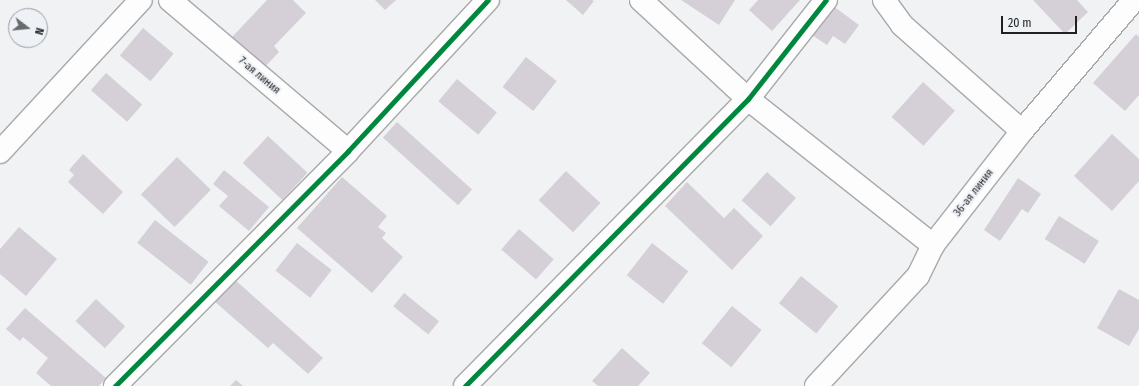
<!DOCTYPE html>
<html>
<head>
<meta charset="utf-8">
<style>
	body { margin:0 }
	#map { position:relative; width:1139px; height:386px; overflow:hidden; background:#f0f2f4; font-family:"Fira Sans Condensed",sans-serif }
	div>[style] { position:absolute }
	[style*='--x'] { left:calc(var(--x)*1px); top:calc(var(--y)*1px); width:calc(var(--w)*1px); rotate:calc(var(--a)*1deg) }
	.building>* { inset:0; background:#d5d0d7; transform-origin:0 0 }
	.roads { filter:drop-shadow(1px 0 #a8a9ab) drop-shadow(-1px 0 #a8a9ab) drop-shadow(0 1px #a8a9ab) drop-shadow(0 -1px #a8a9ab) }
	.minor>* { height:22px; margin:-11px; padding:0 11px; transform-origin:11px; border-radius:11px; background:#fdfdfd }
	.tertiary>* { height:22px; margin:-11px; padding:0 11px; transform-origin:11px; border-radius:11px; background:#fdfdfd }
	.cycleway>* { height:5px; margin:-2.5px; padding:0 2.5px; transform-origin:2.5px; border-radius:2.5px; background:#00873e }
	span { translate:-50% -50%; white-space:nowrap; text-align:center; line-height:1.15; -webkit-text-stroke:4px #eef1f6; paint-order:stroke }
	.street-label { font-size:11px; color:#1f2122 }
	.north { position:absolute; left:8px; top:8px; width:40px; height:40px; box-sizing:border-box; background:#eef1f6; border:1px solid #9b9ea1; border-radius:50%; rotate:106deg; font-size:11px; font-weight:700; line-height:16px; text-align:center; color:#1f2122 }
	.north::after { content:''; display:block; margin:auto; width:14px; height:18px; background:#686a6c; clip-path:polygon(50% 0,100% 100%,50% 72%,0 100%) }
	.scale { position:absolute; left:1001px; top:16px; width:76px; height:18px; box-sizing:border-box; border:2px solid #1f2122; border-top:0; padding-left:5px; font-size:12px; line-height:14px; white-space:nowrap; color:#1f2122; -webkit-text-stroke:3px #eef1f6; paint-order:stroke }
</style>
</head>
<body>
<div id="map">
	<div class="building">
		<i style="clip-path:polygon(267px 0,293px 0,306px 13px,274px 46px,279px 52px,264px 68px,232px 37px)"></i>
		<i style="clip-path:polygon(375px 0,396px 0,385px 10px)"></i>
		<i style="clip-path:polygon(566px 0,592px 0,594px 1px,583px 15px)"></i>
		<i style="clip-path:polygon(681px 0,735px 0,719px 25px)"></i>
		<i style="clip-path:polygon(758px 0,800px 0,772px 31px,749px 10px)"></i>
		<i style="clip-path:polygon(1033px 0,1077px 0,1088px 12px,1065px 34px)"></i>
		<i style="clip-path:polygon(833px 6px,859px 25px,845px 44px,833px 36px,827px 45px,812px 35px)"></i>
		<i style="left:143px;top:28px;width:40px;height:36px;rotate:40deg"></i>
		<i style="clip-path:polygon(1136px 34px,1139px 37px,1139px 95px,1125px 111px,1093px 83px)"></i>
		<i style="left:526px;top:57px;width:39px;height:38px;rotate:38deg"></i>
		<i style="left:106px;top:73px;width:48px;height:23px;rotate:41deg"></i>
		<i style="left:457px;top:79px;width:52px;height:29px;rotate:40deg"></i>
		<i style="left:923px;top:82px;width:43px;height:47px;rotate:42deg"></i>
		<i style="left:397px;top:122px;width:101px;height:21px;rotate:42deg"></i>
		<i style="clip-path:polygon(1112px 134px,1139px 159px,1139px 181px,1112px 211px,1074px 176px)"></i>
		<i style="left:268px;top:136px;width:54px;height:37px;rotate:43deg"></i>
		<i style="clip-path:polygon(83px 154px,123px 192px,103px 214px,68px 182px,74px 175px,69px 170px)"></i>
		<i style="left:177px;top:157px;width:47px;height:52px;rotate:44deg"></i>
		<i style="clip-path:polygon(224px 170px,269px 207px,249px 231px,219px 206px,228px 196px,213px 184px)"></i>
		<i style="left:566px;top:171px;width:47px;height:40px;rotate:43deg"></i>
		<i style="left:767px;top:172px;width:39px;height:38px;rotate:42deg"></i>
		<i style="clip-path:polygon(342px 177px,387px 216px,378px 227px,386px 233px,382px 238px,403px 257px,372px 293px,297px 228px)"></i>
		<i style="clip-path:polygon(1018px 178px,1041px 194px,1028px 213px,1022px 209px,1000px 241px,984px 230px)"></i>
		<i style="clip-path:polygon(687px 182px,724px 218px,734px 208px,763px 236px,732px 270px,665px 206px)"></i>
		<i style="left:1059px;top:216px;width:47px;height:27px;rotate:32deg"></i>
		<i style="left:155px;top:220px;width:68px;height:29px;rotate:38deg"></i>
		<i style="clip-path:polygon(19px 227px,57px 259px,26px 296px,0 274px,0 249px)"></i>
		<i style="left:519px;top:229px;width:46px;height:27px;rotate:41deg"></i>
		<i style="left:297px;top:243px;width:44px;height:35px;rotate:38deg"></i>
		<i style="left:652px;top:243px;width:46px;height:41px;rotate:38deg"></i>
		<i style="left:801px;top:276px;width:48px;height:35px;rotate:39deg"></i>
		<i style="clip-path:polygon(234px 279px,323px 358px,308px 374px,273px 343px,268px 348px,214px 301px)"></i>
		<i style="clip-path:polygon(1119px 289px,1139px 300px,1139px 329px,1129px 346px,1097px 328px)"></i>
		<i style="left:404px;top:293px;width:45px;height:17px;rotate:39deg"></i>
		<i style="left:96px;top:299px;width:40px;height:30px;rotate:43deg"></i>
		<i style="left:732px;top:306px;width:38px;height:48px;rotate:39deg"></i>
		<i style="clip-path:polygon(25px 308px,106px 378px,99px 386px,51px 386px,36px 373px,48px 358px,23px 337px,20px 341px,6px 329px)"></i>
		<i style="clip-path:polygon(622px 348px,650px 373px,638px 386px,598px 386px,592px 381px)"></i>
		<i style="clip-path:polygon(236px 380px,243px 386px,230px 386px)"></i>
	</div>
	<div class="roads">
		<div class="minor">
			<i style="--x:884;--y:0;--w:31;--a:54"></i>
			<i style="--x:902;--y:25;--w:160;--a:41.5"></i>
			<i style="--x:0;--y:152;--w:207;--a:-47.2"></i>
			<i style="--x:115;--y:386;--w:331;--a:-45.2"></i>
			<i style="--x:465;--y:386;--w:403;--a:-45.4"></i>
			<i style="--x:748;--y:99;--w:126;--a:-51.8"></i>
		</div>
		<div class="tertiary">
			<i style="--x:170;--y:0;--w:233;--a:40.3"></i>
			<i style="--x:348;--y:151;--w:206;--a:-47.2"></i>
			<i style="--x:641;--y:0;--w:146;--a:42.8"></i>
			<i style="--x:748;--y:99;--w:236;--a:38.3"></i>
			<i style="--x:816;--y:386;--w:150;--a:-47.2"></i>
			<i style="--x:918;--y:276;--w:34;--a:-64"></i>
			<i style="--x:933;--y:245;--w:145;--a:-52"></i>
			<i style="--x:1022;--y:131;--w:172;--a:-49.5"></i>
		</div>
	</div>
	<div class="cycleway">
		<i style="--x:115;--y:386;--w:331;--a:-45.2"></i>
		<i style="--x:348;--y:151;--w:206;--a:-47.2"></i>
		<i style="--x:465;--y:386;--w:403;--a:-45.4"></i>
		<i style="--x:748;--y:99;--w:126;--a:-51.8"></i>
	</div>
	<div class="street-label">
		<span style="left:259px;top:76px;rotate:40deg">7-ая линия</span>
		<span style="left:974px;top:193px;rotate:-52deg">36-ая линия</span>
	</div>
	<div class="north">N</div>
	<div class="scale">20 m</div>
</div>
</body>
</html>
